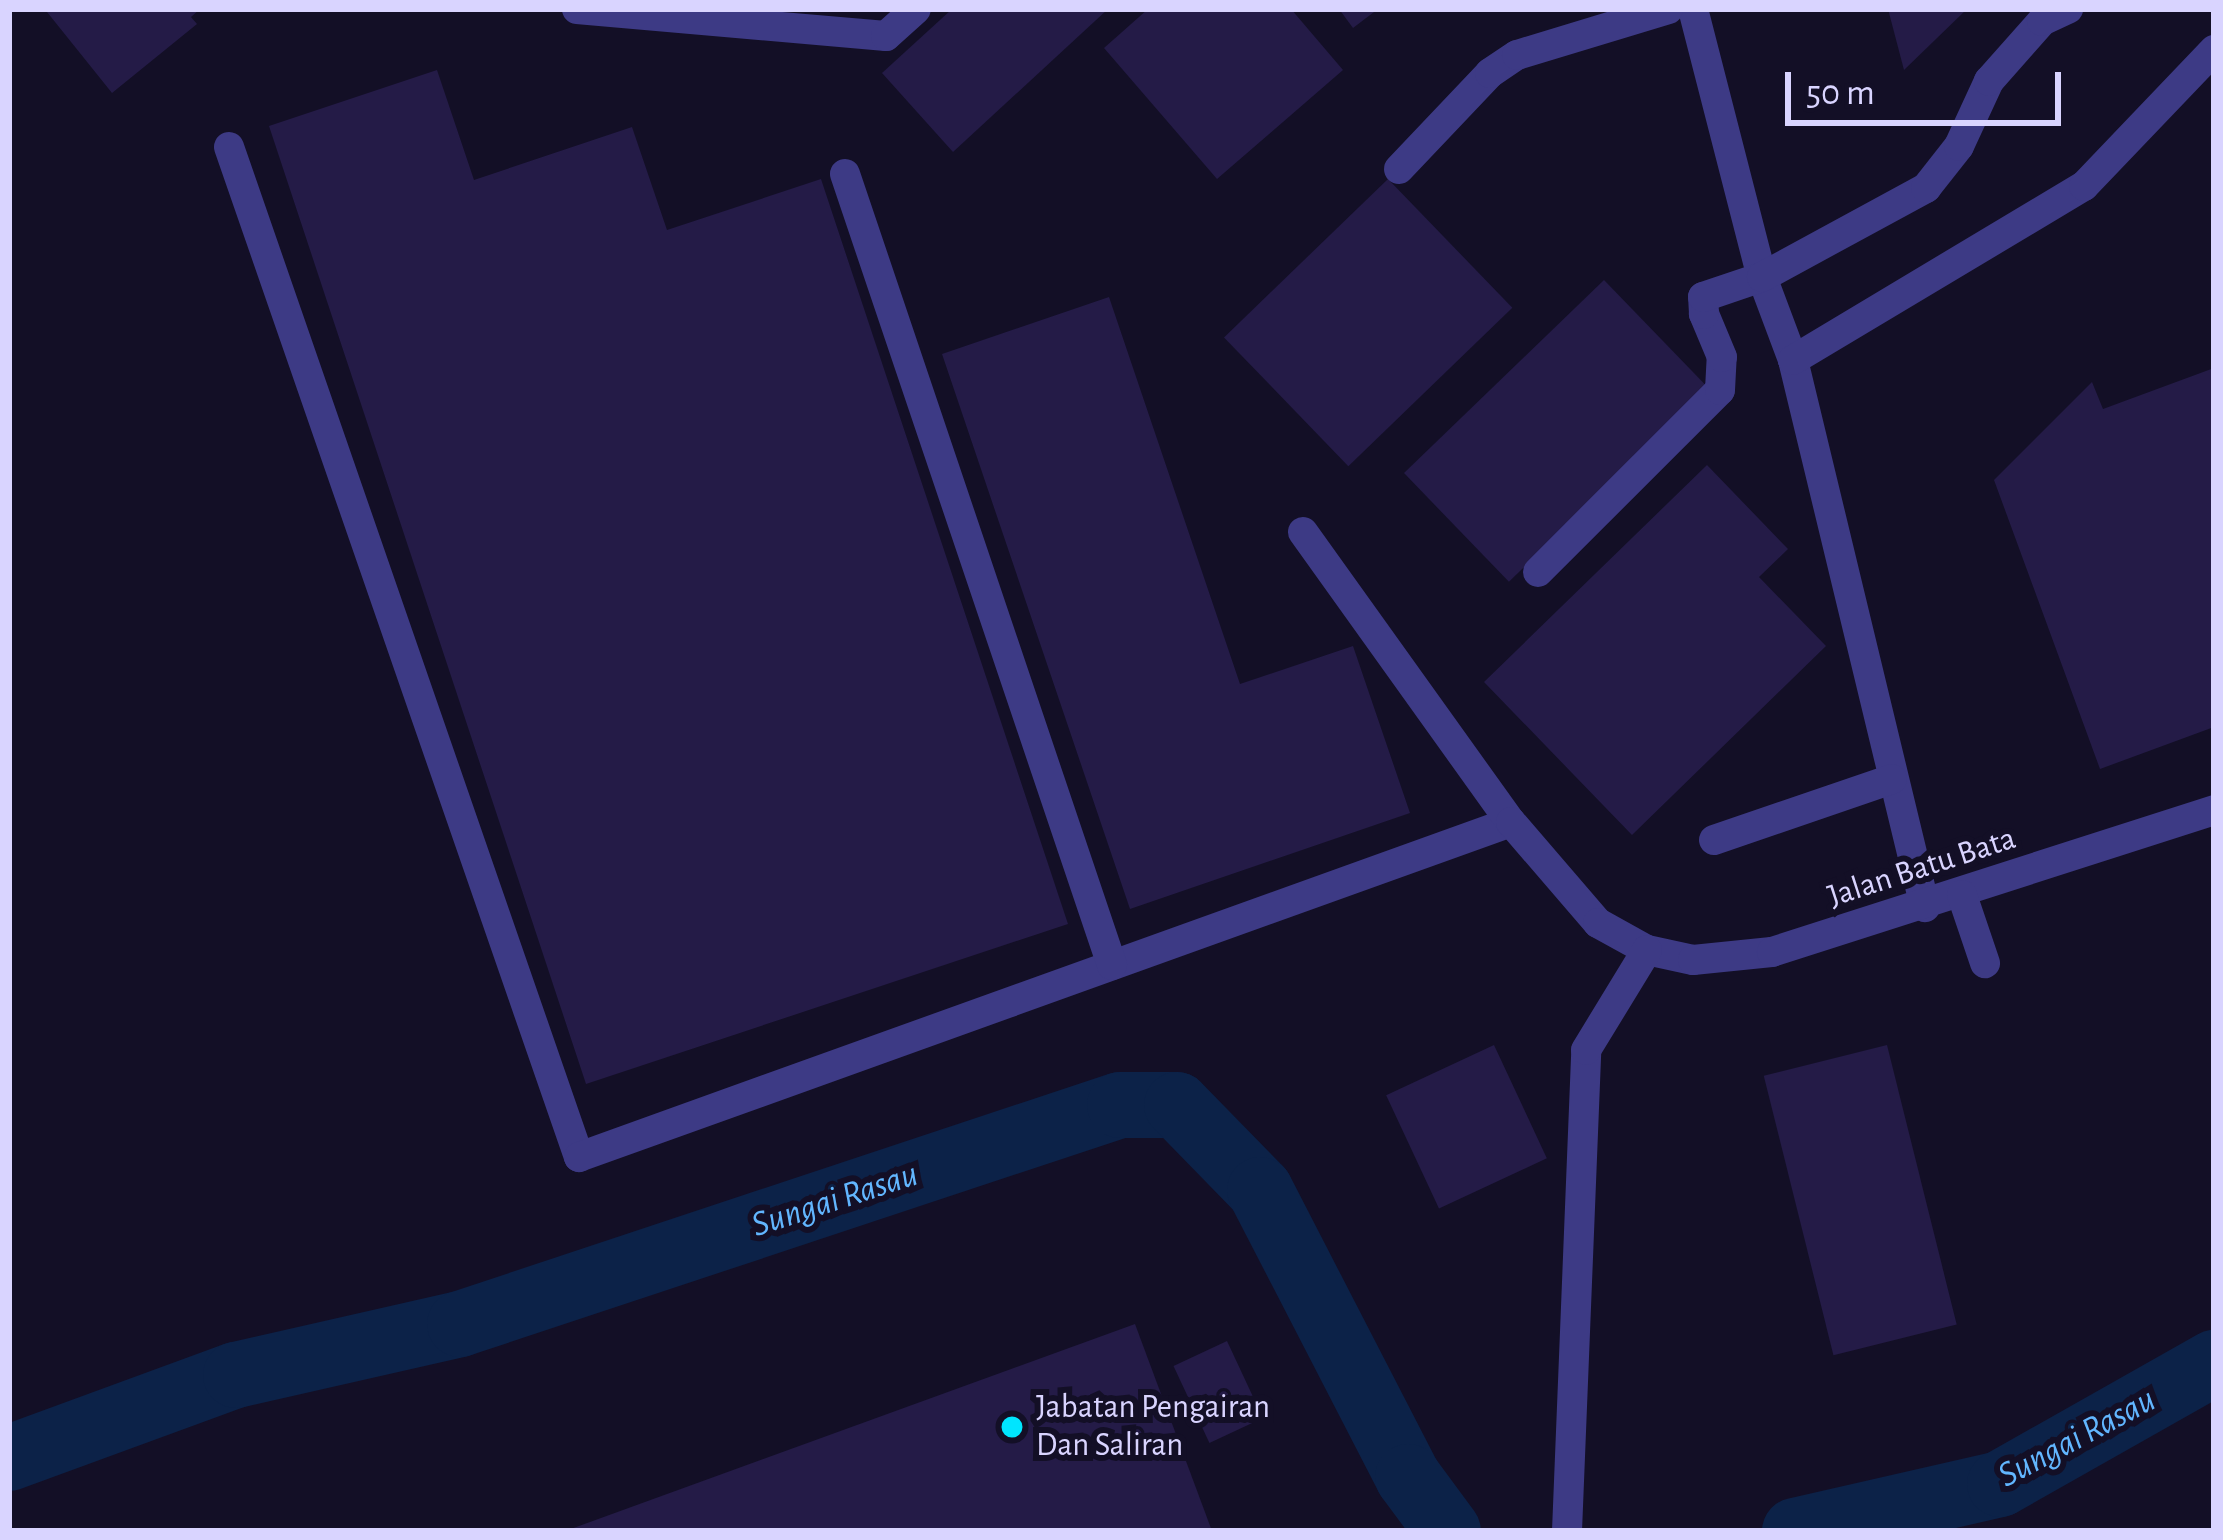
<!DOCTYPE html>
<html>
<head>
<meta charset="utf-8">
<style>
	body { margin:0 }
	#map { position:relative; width:2223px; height:1540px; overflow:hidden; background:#130f26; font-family:"Alegreya Sans",sans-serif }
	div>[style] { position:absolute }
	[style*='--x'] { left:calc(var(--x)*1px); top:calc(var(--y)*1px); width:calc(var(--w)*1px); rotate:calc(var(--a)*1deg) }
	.river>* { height:66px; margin:-33px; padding:0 33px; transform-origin:33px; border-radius:33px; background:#0c2248 }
	.building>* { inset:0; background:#241b47; transform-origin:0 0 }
	.minor>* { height:30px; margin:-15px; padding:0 15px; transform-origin:15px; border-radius:15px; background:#3d3a85 }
	.dots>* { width:33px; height:33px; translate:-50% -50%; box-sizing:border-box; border:6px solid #130f26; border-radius:50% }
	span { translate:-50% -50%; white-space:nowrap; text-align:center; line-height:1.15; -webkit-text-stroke:12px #130f26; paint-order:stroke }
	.street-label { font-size:33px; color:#d9d4ff }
	.poi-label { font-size:33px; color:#d9d4ff }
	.left { translate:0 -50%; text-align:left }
	.water-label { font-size:36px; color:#62b6ff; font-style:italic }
	.frame { position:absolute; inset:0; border:12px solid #d9d4ff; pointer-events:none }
	.scale { position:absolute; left:1785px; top:72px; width:276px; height:54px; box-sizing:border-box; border:6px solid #d9d4ff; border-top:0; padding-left:15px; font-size:36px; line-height:42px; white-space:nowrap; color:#d9d4ff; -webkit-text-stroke:9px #130f26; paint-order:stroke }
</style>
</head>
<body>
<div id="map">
	<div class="river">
		<i style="--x:9;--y:1458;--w:242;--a:-20.1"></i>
		<i style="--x:236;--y:1375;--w:230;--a:-12.8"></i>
		<i style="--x:460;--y:1324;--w:695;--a:-18.36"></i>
		<i style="--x:1120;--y:1105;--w:57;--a:0"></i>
		<i style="--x:1177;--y:1105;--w:119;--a:45.7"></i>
		<i style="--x:1260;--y:1190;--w:323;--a:62.7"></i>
		<i style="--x:1408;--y:1477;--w:67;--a:53.5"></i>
		<i style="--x:1795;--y:1531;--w:210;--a:-12.9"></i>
		<i style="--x:2000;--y:1484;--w:246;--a:-29.5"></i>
	</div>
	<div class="building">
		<i style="clip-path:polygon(51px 9px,200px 9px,191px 17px,197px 24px,112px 93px,47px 12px)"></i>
		<i style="clip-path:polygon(952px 9px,1108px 9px,953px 152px,882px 73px)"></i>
		<i style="clip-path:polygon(1148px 9px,1291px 9px,1343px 70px,1217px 179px,1104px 48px)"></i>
		<i style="clip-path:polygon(1339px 9px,1378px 9px,1353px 28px)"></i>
		<i style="clip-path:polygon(1888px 9px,1967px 9px,1904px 70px)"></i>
		<i style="clip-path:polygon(437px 70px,474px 180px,632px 127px,667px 230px,821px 179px,1068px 924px,586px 1084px,269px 126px)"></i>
		<i style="left:1388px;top:179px;width:179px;height:228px;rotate:46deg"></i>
		<i style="left:1604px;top:280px;width:151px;height:278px;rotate:46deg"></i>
		<i style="clip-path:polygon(1109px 297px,1240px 684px,1353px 646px,1410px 813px,1130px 909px,942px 354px)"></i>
		<i style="clip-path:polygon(2214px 368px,2214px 727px,2100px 769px,1994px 480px,2092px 382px,2103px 409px)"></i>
		<i style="clip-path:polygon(1707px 465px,1788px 549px,1759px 577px,1826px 646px,1632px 835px,1484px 682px)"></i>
		<i style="left:1494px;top:1045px;width:125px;height:119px;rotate:65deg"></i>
		<i style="left:1887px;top:1045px;width:288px;height:127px;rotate:76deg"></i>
		<i style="clip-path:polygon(1135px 1324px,1212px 1531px,568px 1531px,568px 1530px)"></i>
		<i style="left:1227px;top:1341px;width:85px;height:59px;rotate:65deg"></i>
	</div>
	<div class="minor">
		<i style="--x:577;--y:9;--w:310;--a:5"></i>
		<i style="--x:886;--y:36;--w:40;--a:-42"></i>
		<i style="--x:1693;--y:9;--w:277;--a:75.6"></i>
		<i style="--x:1762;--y:277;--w:89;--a:69.5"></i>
		<i style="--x:1793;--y:360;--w:563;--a:76.43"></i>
		<i style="--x:229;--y:147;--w:1069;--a:70.89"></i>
		<i style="--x:579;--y:1157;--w:990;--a:-19.77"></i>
		<i style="--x:1399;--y:169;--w:132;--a:-46.5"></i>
		<i style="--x:1490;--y:73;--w:32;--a:-34"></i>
		<i style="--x:1517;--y:55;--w:158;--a:-16.9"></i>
		<i style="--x:845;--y:174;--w:835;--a:71.35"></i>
		<i style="--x:1793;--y:360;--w:339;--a:-30.9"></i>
		<i style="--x:2084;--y:186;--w:188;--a:-46.3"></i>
		<i style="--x:1303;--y:532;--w:357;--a:54.4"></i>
		<i style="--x:1511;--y:822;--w:133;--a:49.3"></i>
		<i style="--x:1598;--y:923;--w:56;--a:28.9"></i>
		<i style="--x:1647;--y:950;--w:47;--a:12.3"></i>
		<i style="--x:1693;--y:960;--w:79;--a:-5.8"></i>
		<i style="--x:1772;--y:952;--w:464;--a:-17.8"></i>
		<i style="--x:1538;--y:572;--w:257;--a:-45"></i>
		<i style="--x:1720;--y:390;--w:33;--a:-87"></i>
		<i style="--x:1722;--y:357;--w:47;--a:-112.7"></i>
		<i style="--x:1704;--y:314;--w:17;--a:-93"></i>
		<i style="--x:1703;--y:297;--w:62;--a:-18.7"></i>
		<i style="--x:1762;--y:277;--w:187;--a:-28.5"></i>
		<i style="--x:1926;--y:188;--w:53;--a:-51.8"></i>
		<i style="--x:1959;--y:146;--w:72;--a:-65.2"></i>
		<i style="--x:1989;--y:81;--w:80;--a:-48.5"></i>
		<i style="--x:2042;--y:21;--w:29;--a:-25"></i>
		<i style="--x:1714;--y:840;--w:188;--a:-18.9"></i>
		<i style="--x:1962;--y:895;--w:72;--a:71.3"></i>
		<i style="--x:1567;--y:1531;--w:481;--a:-87.7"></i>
		<i style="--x:1586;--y:1050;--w:117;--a:-58.6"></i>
	</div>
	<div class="dots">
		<i style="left:1012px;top:1427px;background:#00e5ff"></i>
	</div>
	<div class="street-label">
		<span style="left:1922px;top:868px;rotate:-18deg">Jalan Batu Bata</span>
	</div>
	<div class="poi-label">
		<span class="left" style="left:1036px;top:1427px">Jabatan Pengairan<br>Dan Saliran</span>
	</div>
	<div class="water-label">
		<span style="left:835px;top:1200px;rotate:-18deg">Sungai Rasau</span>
		<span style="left:2077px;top:1438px;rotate:-28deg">Sungai Rasau</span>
	</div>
	<div class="frame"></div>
	<div class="scale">50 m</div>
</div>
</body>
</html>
